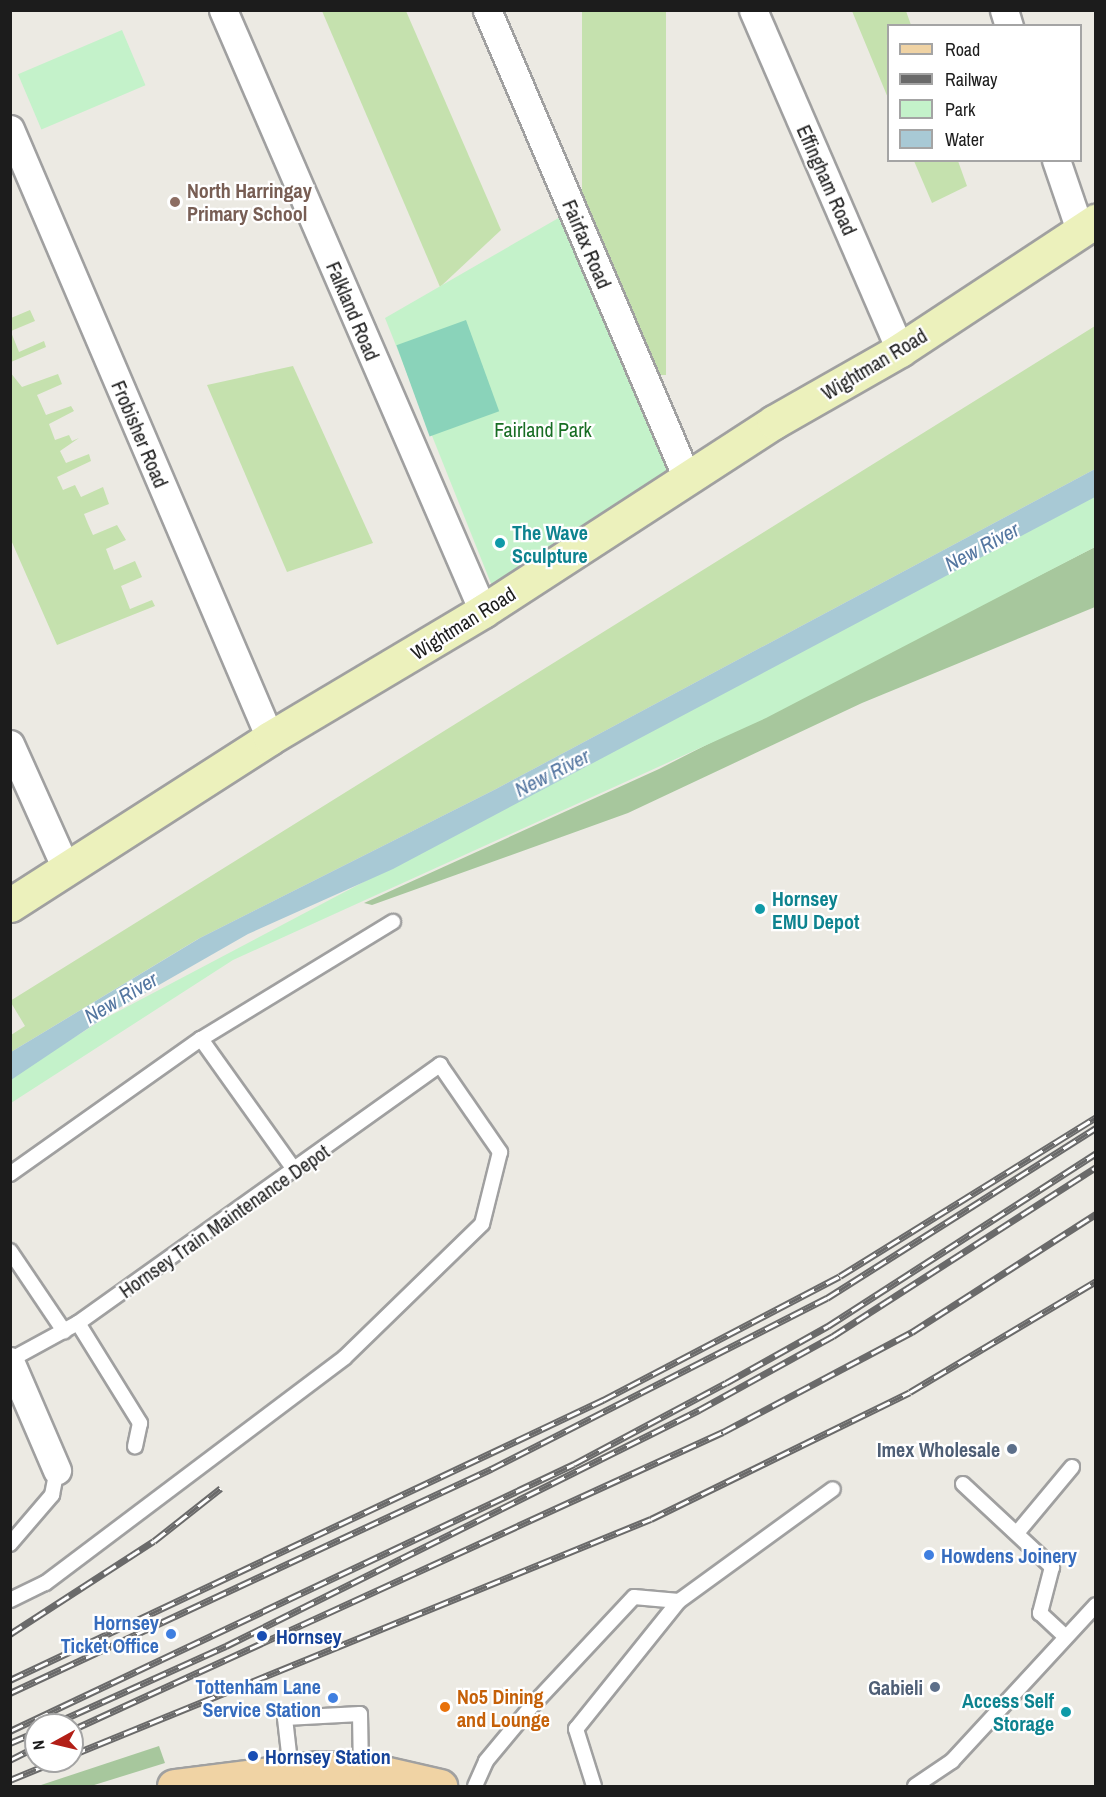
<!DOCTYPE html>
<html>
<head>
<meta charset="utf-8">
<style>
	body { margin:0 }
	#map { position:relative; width:1106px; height:1797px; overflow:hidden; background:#eceae3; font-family:"Archivo Narrow",sans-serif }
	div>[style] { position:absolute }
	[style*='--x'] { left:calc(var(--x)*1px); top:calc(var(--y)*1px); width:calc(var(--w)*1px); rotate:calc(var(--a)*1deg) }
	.grass>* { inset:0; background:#c5e1ae; transform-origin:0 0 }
	.forest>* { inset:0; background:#a7c79d }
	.park>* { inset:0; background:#c4f2ca; transform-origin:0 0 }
	.pitch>* { inset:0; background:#8ad3ba; transform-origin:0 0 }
	.water>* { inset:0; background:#a8c9d5 }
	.roads { filter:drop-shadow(2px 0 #a0a0a0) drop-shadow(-2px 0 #a0a0a0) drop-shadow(0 2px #a0a0a0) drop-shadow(0 -2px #a0a0a0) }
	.lane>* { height:14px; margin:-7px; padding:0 7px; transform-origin:7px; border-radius:7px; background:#fff }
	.street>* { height:27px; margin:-13.5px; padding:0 13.5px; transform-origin:13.5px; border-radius:13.5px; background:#fff }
	.secondary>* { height:33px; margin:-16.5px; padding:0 16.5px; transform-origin:16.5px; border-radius:16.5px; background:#ecf1bc }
	.primary>* { height:33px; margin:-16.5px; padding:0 16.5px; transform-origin:16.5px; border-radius:16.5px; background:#f0d3a4 }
	.rail>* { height:7px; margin-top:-3.5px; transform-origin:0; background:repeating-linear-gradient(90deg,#fff 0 14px,#6a6a6a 0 28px); box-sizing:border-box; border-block:2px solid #6a6a6a }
	.dots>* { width:16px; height:16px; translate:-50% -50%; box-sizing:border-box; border:3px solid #fff; border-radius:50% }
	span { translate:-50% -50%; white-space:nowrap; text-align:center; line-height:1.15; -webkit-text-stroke:4.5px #fff; paint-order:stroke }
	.street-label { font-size:20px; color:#1c1c1c }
	.education-label { font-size:20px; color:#785e54; font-weight:700 }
	.left { translate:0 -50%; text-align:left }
	.park-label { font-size:20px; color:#186d23 }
	.culture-label { font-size:20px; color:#0d838f; font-weight:700 }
	.right { translate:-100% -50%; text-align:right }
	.service-label { font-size:20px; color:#4e5e75; font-weight:700 }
	.shop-label { font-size:20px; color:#366cbe; font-weight:700 }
	.transit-label { font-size:20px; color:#164399; font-weight:700 }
	.food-label { font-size:20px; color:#c56008; font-weight:700 }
	.water-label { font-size:21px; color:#5476a0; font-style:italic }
	.frame { position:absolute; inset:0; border:12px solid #1c1c1c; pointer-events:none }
	.legend { position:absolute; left:887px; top:24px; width:195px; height:138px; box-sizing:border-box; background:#fff; border:2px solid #a4a4a4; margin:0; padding:8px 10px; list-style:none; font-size:18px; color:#1c1c1c }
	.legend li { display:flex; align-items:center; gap:12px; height:30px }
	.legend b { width:30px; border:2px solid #a4a4a4 }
	.north { position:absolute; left:24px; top:1713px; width:60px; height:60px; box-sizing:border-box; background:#fff; border:2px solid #a4a4a4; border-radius:50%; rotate:262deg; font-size:16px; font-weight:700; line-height:24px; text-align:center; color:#1c1c1c }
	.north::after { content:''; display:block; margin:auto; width:21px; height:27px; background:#b21f17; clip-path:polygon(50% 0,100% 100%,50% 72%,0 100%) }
</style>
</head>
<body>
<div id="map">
	<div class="grass">
		<i style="clip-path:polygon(322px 11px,406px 11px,501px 230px,440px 287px)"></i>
		<i style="left:582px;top:11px;width:84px;height:364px"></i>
		<i style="clip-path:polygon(852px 11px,906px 11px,911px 25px,888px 26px,888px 98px)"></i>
		<i style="clip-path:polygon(914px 161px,958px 161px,967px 186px,932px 203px)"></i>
		<i style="clip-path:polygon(30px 310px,35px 321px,11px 331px,11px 318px)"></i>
		<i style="clip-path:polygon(1095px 326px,1095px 469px,496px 789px,198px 939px,11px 1052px,11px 1035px,25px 1026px,10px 1001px)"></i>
		<i style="clip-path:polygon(11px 332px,19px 352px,44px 341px,46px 347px,11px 362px)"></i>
		<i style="clip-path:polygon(293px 366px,373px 543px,287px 572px,207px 385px)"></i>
		<i style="clip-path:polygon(10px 372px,22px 387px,58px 374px,62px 384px,37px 395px,46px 415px,71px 406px,74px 411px,49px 424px,55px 440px,69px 435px,72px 441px,79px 438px,60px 451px,66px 463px,89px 454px,91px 461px,57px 477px,63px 490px,75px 485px,81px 497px,103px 487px,109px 504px,84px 514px,88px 524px,93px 535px,117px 525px,126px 540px,106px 549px,114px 570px,135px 561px,142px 577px,121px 586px,130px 609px,152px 600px,155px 606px,57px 645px,11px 540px)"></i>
	</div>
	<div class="forest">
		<i style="clip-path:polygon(1095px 547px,1095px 607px,862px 703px,628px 813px,372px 905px,364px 903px,659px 769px)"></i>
		<i style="clip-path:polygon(159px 1746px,165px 1763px,91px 1786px,38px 1786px)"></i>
	</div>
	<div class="park">
		<i style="left:122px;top:30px;width:60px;height:113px;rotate:67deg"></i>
		<i style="clip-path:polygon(562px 216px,680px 477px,492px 586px,385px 318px)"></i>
		<i style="clip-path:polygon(1095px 496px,1095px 547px,766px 718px,233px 960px,11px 1103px,11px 1077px,102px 1020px)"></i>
	</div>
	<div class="pitch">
		<i style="left:466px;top:320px;width:97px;height:74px;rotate:70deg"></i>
	</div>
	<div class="water">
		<i style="clip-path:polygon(1095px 469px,1095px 497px,393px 869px,248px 934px,117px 1009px,11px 1080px,11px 1052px,200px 938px,496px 789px)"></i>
	</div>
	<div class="roads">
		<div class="lane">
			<i style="--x:201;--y:1039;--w:225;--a:-31.4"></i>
			<i style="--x:10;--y:1174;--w:234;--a:-35.3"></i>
			<i style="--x:201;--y:1039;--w:162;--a:54.5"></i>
			<i style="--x:10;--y:1251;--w:97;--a:56"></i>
			<i style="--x:78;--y:1323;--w:118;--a:58.2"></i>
			<i style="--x:140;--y:1423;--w:24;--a:102"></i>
			<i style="--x:10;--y:1360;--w:77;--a:-28.6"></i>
			<i style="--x:78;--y:1323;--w:445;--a:-35.5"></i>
			<i style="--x:440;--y:1065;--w:106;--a:55.4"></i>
			<i style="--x:500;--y:1152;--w:74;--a:104"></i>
			<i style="--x:482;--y:1224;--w:192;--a:135.8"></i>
			<i style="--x:344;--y:1358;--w:374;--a:143"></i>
			<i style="--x:45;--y:1583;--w:39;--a:154"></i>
			<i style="--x:963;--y:1484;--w:122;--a:43"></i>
			<i style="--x:1052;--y:1567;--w:48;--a:104.6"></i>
			<i style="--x:1040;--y:1613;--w:35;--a:43"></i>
			<i style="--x:1017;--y:1533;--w:86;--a:-50.2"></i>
			<i style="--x:10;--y:1544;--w:65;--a:-49.4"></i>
			<i style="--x:52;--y:1495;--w:25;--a:-79"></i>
			<i style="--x:291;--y:1771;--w:53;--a:-96.5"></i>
			<i style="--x:285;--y:1718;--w:75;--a:-3.1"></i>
			<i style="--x:360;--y:1714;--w:56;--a:89"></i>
			<i style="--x:475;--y:1786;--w:27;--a:-66"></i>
			<i style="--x:486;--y:1761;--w:69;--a:-50.3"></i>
			<i style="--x:530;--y:1708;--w:152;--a:-46.9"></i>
			<i style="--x:634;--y:1597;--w:45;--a:5.1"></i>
			<i style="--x:594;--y:1786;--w:60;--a:-107.5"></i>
			<i style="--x:576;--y:1729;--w:164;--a:-51.2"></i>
			<i style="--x:679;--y:1601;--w:190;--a:-36"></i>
			<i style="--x:915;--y:1786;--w:45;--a:-34"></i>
			<i style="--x:952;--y:1761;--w:212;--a:-47.3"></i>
		</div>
		<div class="street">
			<i style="--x:223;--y:10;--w:655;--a:66.61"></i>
			<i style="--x:487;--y:10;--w:509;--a:66.86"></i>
			<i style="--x:753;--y:10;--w:370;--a:66.6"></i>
			<i style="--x:1004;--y:10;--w:17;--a:73"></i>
			<i style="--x:10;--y:129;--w:662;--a:66.88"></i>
			<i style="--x:1056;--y:160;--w:74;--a:71.1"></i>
			<i style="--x:10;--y:744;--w:139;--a:65.8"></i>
			<i style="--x:10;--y:1361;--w:119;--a:66.7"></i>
		</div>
		<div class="secondary">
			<i style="--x:10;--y:905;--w:309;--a:-32.7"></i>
			<i style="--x:270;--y:738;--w:248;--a:-30.8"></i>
			<i style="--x:483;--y:611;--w:347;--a:-33"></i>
			<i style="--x:774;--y:422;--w:145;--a:-29.7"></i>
			<i style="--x:900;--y:350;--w:235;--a:-33.4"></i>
		</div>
		<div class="primary">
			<i style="--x:174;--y:1786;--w:146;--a:-7.1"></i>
			<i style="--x:319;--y:1768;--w:56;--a:3.1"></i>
			<i style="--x:375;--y:1771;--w:67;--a:13"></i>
		</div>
	</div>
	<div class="rail">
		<i style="--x:10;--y:1634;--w:171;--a:-32.9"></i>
		<i style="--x:154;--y:1541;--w:85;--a:-38.3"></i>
		<i style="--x:10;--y:1680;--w:656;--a:-25.28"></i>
		<i style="--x:603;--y:1400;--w:267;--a:-27.6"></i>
		<i style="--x:840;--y:1276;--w:301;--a:-31.8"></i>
		<i style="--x:10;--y:1693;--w:531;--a:-24.97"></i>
		<i style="--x:491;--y:1469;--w:377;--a:-27"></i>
		<i style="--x:827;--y:1298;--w:318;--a:-32.3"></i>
		<i style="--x:51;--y:1725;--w:192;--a:-24.3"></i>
		<i style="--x:226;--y:1646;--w:529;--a:-26.52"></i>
		<i style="--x:699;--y:1410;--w:153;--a:-28.9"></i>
		<i style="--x:833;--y:1336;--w:313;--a:-32.7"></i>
		<i style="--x:72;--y:1730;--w:716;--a:-24.6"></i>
		<i style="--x:723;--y:1432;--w:214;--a:-27.9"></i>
		<i style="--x:912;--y:1332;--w:219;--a:-32.7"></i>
		<i style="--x:10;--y:1731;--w:624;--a:-25.33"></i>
		<i style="--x:574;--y:1464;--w:172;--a:-28.1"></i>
		<i style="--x:726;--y:1383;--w:117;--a:-29.2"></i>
		<i style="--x:828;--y:1326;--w:319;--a:-32.8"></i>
		<i style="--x:10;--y:1743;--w:28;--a:-23"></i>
		<i style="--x:72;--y:1755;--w:625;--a:-22.18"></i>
		<i style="--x:651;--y:1519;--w:288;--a:-26.1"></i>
		<i style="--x:910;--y:1392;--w:217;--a:-30.8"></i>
		<i style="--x:10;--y:1760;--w:29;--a:-27"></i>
		<i style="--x:10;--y:1780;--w:50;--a:-22.4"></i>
	</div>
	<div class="dots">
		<i style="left:175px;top:202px;background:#8d6e63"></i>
		<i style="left:500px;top:543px;background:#0f9aa8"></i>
		<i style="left:760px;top:909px;background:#0f9aa8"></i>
		<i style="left:1012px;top:1449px;background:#5c6f8a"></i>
		<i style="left:929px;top:1555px;background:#3f7fe0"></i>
		<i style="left:171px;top:1634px;background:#3f7fe0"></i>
		<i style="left:262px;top:1636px;background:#1a4fb4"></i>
		<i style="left:935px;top:1687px;background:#5c6f8a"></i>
		<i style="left:333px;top:1698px;background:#3f7fe0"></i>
		<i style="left:445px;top:1707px;background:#e8710a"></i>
		<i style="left:1066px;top:1712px;background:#0f9aa8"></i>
		<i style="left:253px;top:1756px;background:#1a4fb4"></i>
	</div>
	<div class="street-label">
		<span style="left:827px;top:180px;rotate:66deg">Effingham Road</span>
		<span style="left:587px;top:244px;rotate:67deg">Fairfax Road</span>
		<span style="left:353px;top:311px;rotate:67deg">Falkland Road</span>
		<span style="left:874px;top:364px;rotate:-31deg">Wightman Road</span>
		<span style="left:140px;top:434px;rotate:67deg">Frobisher Road</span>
		<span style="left:463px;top:623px;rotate:-32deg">Wightman Road</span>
		<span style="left:224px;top:1221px;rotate:-35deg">Hornsey Train Maintenance Depot</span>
	</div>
	<div class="education-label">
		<span class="left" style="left:187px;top:202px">North Harringay<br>Primary School</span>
	</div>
	<div class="park-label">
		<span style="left:543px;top:429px">Fairland Park</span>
	</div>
	<div class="culture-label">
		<span class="left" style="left:512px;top:544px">The Wave<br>Sculpture</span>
		<span class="left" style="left:772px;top:910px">Hornsey<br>EMU Depot</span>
		<span class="right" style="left:1054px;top:1712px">Access Self<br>Storage</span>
	</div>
	<div class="service-label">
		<span class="right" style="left:1000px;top:1449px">Imex Wholesale</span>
		<span class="right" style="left:923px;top:1687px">Gabieli</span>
	</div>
	<div class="shop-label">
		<span class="left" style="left:941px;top:1555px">Howdens Joinery</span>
		<span class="right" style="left:159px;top:1634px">Hornsey<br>Ticket Office</span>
		<span class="right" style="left:321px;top:1698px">Tottenham Lane<br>Service Station</span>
	</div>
	<div class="transit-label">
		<span class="left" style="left:276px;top:1636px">Hornsey</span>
		<span class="left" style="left:265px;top:1756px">Hornsey Station</span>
	</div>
	<div class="food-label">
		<span class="left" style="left:457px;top:1708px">No5 Dining<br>and Lounge</span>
	</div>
	<div class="water-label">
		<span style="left:982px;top:547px;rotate:-28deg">New River</span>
		<span style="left:552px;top:773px;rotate:-27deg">New River</span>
		<span style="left:121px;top:998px;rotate:-30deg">New River</span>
	</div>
	<div class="frame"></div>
	<ul class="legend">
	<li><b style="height:8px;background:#f0d3a4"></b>Road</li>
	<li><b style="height:8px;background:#6a6a6a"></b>Railway</li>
	<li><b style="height:16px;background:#c4f2ca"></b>Park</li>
	<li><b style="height:16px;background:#a8c9d5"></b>Water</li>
	</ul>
	<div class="north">N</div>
</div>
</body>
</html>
